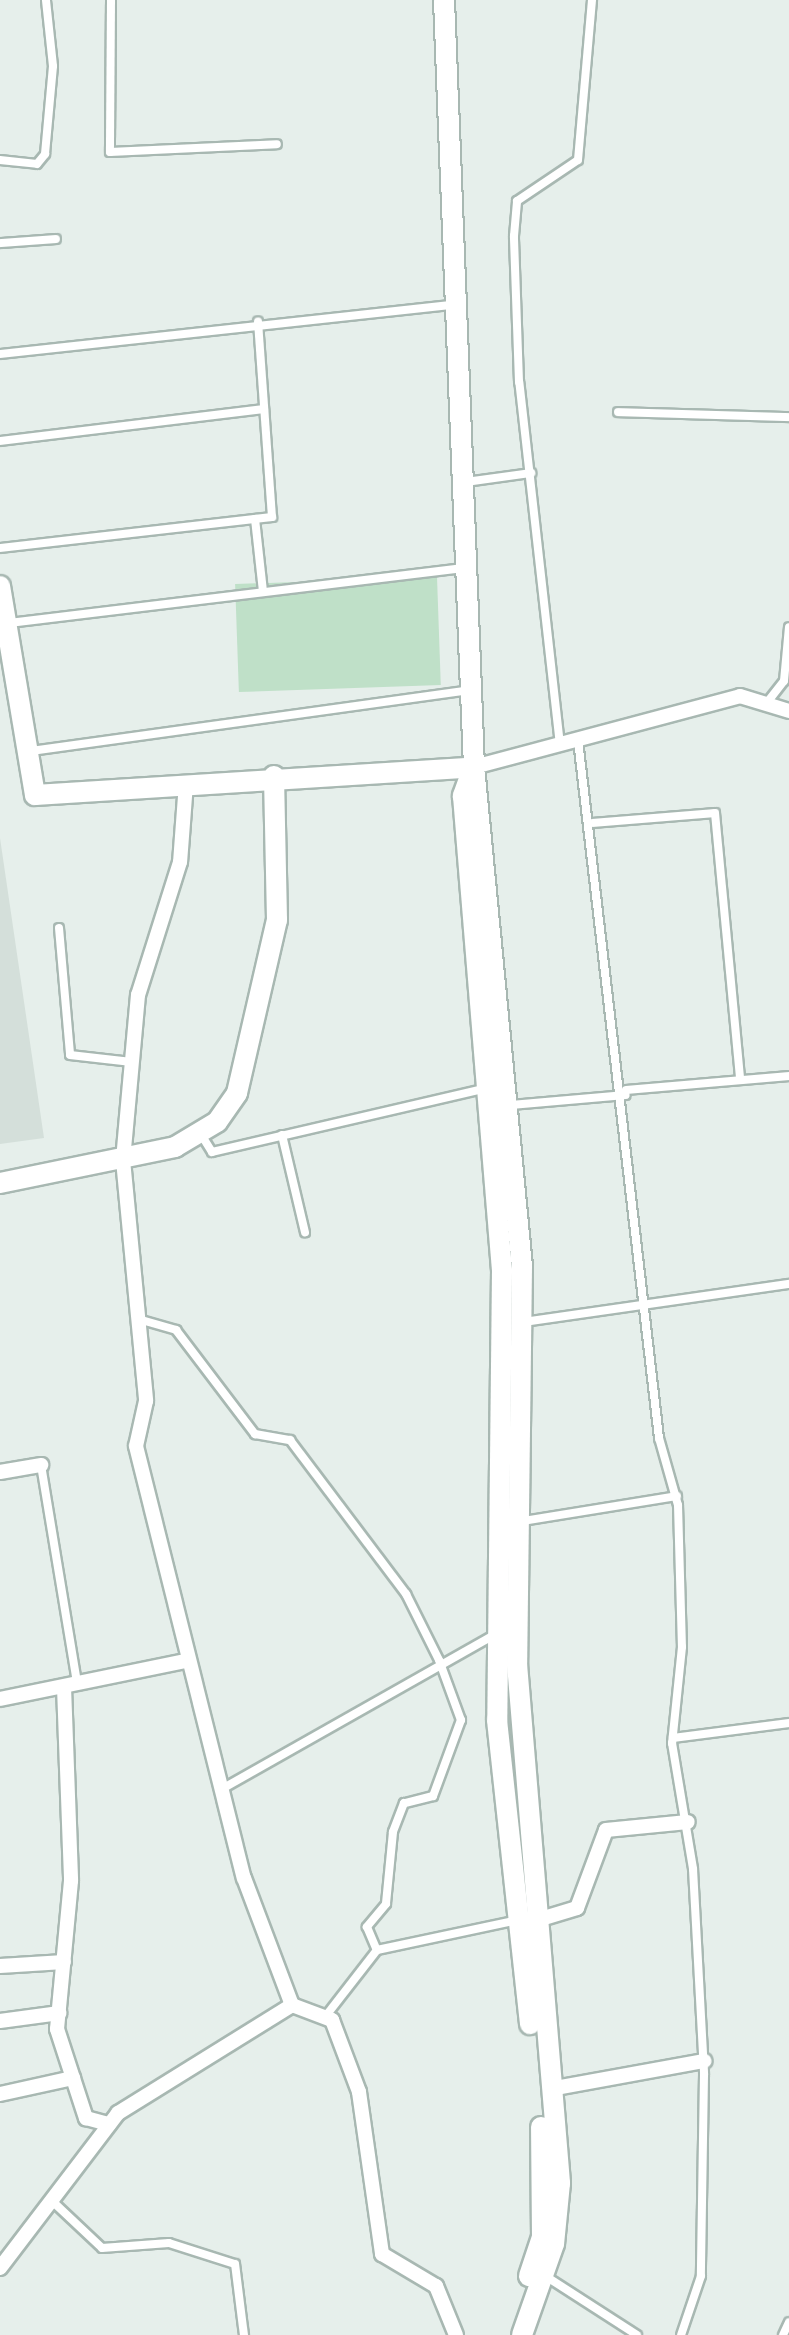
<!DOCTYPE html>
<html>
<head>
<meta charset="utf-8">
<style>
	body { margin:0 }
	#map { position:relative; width:789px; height:2335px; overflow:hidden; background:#e6efeb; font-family:"Space Grotesk",sans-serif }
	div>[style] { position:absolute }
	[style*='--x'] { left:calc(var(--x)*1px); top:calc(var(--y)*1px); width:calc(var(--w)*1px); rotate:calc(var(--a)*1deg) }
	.built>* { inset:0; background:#d4dfda }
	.green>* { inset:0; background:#bfe0c8; transform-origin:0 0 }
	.roads { filter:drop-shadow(2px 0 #a8b8b2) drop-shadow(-2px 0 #a8b8b2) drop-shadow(0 2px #a8b8b2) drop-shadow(0 -2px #a8b8b2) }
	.lane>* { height:8px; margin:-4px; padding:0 4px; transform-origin:4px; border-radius:4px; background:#fff }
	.street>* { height:14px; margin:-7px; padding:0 7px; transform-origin:7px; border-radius:7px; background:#fff }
	.secondary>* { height:20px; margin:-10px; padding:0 10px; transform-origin:10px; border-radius:10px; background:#fff }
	span { translate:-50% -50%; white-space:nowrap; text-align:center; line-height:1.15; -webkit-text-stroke:8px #f7fbf9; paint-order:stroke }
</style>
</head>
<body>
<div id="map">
	<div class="built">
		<i style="clip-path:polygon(0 838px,44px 1138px,0 1144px)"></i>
	</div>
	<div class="green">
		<i style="left:437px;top:577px;width:108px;height:202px;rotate:88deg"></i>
	</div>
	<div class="roads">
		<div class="lane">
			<i style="--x:111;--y:0;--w:152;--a:90.4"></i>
			<i style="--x:110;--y:152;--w:167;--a:-2.7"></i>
			<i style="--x:0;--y:160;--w:37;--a:6"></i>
			<i style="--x:37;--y:164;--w:13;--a:-51"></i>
			<i style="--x:45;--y:154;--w:88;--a:-84.8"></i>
			<i style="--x:53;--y:66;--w:66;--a:-96.1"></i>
			<i style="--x:0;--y:243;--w:56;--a:-4.1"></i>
			<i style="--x:0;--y:354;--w:456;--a:-6.2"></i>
			<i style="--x:618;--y:412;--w:171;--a:1.7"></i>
			<i style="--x:0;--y:441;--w:266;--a:-6.9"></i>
			<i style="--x:466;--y:482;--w:66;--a:-7.9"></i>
			<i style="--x:255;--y:519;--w:73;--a:83.7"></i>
			<i style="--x:0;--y:548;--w:274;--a:-6.5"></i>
			<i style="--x:272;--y:517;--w:196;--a:-94.1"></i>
			<i style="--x:9;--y:623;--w:456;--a:-6.9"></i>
			<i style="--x:769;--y:700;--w:24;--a:-52"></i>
			<i style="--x:784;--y:681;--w:54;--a:-84.7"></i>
			<i style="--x:578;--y:740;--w:703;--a:83.38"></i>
			<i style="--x:659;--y:1438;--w:70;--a:74.2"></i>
			<i style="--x:678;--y:1505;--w:142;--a:88.4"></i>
			<i style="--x:682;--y:1647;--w:97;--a:95.9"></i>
			<i style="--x:672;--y:1743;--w:128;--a:80.5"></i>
			<i style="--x:693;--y:1869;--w:206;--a:86.9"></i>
			<i style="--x:704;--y:2075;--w:201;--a:90.9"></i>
			<i style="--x:701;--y:2276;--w:62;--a:108.7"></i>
			<i style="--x:560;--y:745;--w:365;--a:-96.4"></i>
			<i style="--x:519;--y:382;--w:146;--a:-92"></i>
			<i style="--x:514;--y:236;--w:35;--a:-85"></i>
			<i style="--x:517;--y:201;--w:73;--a:-33.9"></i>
			<i style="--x:578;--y:160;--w:161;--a:-85"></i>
			<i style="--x:31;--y:751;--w:441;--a:-7.9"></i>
			<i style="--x:593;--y:823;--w:122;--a:-4.7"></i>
			<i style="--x:715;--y:813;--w:265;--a:84.6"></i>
			<i style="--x:59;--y:928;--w:127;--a:85"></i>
			<i style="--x:70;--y:1055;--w:62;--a:6.4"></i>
			<i style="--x:626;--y:1090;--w:164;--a:-4.9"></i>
			<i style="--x:511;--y:1105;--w:115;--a:-5"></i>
			<i style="--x:282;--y:1135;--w:100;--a:76.7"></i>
			<i style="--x:202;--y:1136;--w:19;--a:58"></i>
			<i style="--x:212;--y:1152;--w:277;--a:-13.1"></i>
			<i style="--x:138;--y:1319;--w:40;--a:16"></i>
			<i style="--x:176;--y:1330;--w:131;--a:52.8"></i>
			<i style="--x:255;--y:1434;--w:36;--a:10"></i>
			<i style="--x:290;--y:1440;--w:193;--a:53"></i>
			<i style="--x:406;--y:1594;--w:74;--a:63.4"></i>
			<i style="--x:439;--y:1660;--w:64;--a:69.9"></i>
			<i style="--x:461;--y:1720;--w:81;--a:110.2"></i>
			<i style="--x:433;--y:1796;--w:30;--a:166"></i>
			<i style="--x:404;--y:1803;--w:31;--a:111"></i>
			<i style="--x:393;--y:1832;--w:72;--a:95.6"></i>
			<i style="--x:386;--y:1904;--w:30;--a:130"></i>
			<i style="--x:367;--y:1927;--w:25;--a:67"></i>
			<i style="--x:524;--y:1322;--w:268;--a:-8.2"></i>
			<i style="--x:41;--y:1465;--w:221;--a:80.6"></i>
			<i style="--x:523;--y:1521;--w:156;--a:-9.2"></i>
			<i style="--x:673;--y:1738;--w:117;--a:-7.4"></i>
			<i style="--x:220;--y:1790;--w:315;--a:-29.5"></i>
			<i style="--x:325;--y:2017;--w:85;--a:-52.2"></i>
			<i style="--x:377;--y:1950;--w:140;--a:-12"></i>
			<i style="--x:50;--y:2199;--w:71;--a:43.3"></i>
			<i style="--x:102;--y:2248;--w:67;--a:-4.3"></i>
			<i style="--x:169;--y:2243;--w:69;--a:17.7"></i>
			<i style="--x:235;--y:2264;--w:72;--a:82.8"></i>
			<i style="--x:547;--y:2277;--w:107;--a:32.8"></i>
			<i style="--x:783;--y:2335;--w:14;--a:-65"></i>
		</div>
		<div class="street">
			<i style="--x:474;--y:767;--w:275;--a:-14.9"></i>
			<i style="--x:740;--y:696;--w:51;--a:17"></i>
			<i style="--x:186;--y:783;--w:79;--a:94.3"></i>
			<i style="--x:180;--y:862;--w:139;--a:107.5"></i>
			<i style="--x:138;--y:995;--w:166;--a:95.2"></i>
			<i style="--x:123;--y:1160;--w:242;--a:84.5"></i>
			<i style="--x:146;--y:1401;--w:46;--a:102.5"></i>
			<i style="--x:136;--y:1446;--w:445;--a:76"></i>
			<i style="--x:244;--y:1878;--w:136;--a:69.3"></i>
			<i style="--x:292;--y:2005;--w:43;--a:20.6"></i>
			<i style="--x:332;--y:2020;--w:77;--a:69.4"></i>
			<i style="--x:359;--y:2092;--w:164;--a:81.9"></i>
			<i style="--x:382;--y:2254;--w:63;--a:30.7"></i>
			<i style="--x:436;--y:2286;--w:53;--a:67.8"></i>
			<i style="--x:0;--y:1472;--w:42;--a:-9.7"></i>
			<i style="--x:64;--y:1687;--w:194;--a:87.9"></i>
			<i style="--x:71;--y:1881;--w:149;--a:95.4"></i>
			<i style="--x:57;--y:2029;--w:94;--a:72"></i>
			<i style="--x:86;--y:2118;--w:24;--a:15"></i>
			<i style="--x:0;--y:1699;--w:189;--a:-11.6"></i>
			<i style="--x:534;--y:1921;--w:45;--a:-16.8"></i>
			<i style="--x:577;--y:1908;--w:83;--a:-69.6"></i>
			<i style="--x:606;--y:1830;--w:82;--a:-5.6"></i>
			<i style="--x:0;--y:1966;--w:64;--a:-3.6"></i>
			<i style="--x:0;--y:2021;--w:60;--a:-7.7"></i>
			<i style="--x:550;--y:2089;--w:157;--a:-10.3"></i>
			<i style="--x:0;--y:2094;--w:75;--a:-12.4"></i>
			<i style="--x:0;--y:2268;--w:195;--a:-52.7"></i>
			<i style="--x:118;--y:2113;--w:205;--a:-31.8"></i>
		</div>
		<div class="secondary">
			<i style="--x:444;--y:0;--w:768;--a:87.76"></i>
			<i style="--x:474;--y:767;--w:501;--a:84.51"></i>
			<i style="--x:522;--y:1266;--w:398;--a:90.7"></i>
			<i style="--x:517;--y:1664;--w:521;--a:85.26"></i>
			<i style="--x:560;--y:2183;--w:61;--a:95.6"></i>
			<i style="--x:554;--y:2244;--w:96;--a:109.4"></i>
			<i style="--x:0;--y:586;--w:212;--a:80.5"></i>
			<i style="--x:35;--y:795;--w:440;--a:-3.6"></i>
			<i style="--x:473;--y:768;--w:30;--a:110"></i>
			<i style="--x:463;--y:796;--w:477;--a:85.3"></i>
			<i style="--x:502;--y:1271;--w:449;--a:90.6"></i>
			<i style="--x:497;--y:1720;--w:306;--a:83.8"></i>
			<i style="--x:0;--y:1183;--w:179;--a:-11.6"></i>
			<i style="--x:175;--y:1147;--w:49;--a:-30.8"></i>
			<i style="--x:217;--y:1122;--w:35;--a:-55"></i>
			<i style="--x:237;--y:1093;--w:178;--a:-77"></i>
			<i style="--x:277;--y:920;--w:144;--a:-91.2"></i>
			<i style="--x:529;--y:2276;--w:41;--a:-71.6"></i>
			<i style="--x:542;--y:2237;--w:110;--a:-90.5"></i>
		</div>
	</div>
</div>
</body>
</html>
